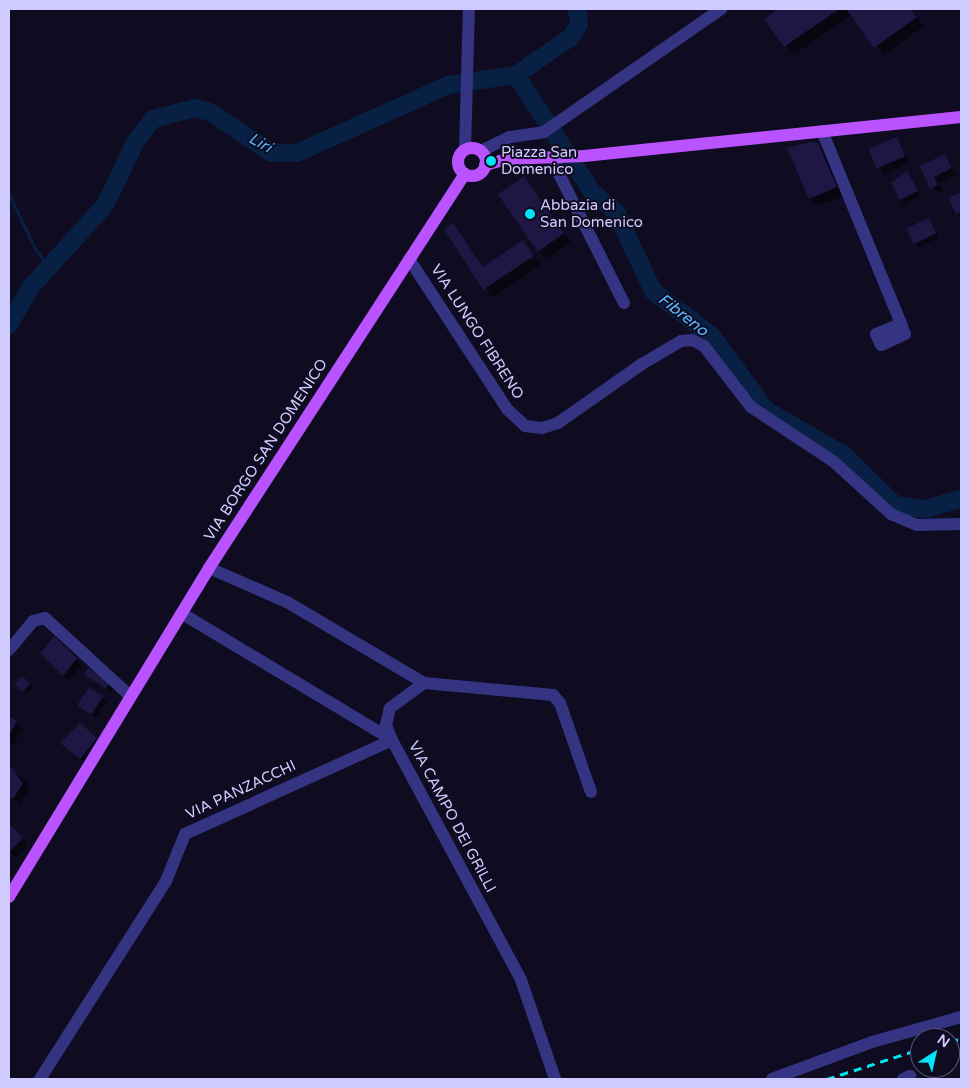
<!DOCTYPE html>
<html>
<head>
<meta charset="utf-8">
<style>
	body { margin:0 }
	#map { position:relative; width:970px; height:1088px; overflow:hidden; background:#0f0c21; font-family:"Varela Round",sans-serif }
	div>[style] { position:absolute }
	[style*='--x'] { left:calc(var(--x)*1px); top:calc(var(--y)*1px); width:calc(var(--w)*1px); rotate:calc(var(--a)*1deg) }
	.shadow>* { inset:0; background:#0007; transform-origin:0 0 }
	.stream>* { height:3px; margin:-1.5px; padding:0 1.5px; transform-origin:1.5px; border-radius:1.5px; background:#082043 }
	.river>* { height:18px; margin:-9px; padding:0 9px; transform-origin:9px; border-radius:9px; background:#082043 }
	.building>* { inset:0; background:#1e1643; transform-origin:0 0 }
	.minor>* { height:12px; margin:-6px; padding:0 6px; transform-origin:6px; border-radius:6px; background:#343483 }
	.major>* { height:12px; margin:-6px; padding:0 6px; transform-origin:6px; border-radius:6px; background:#b952ff }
	.major>.ring { margin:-6px; padding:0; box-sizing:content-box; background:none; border:12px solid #b952ff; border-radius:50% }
	.rail>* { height:3px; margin-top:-1.5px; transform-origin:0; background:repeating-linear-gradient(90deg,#00e5f6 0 8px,transparent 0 14px) }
	.dots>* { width:14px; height:14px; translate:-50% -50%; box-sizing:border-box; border:2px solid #0f0c21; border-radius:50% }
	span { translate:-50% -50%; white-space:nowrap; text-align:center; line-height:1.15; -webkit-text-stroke:4px #0f0c21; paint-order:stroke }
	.poi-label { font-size:15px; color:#d0cbff }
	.left { translate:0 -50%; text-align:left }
	.street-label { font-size:15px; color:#d0cbff }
	.water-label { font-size:16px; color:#59b7ff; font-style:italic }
	.frame { position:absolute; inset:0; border:10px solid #d0cbff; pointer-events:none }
	.north { position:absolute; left:910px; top:1028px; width:50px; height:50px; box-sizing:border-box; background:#0f0c21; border:1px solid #5c587a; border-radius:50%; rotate:35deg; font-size:14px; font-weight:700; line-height:20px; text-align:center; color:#d0cbff }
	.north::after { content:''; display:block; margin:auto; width:18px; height:22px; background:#00e5f6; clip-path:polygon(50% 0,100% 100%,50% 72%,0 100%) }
</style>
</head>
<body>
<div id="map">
	<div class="shadow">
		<i style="clip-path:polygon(781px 9px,912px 9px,924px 26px,884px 55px,852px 14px,794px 55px,766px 19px)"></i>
		<i style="clip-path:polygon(896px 139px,910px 162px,884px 174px,870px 151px)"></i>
		<i style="clip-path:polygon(818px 144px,826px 153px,845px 195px,818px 206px,810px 198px)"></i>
		<i style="clip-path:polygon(945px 155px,957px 175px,939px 183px,943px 191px,938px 194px,921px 166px)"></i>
		<i style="left:907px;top:173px;width:26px;height:18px;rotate:61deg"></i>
		<i style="clip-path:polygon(523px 177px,571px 242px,546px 259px,538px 251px)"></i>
		<i style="clip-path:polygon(961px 193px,961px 217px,950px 199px)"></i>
		<i style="clip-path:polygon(929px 220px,939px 238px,919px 247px,915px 243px)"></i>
		<i style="clip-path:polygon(453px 225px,485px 268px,523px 242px,541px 264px,492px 298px)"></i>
		<i style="left:54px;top:637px;width:40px;height:21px;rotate:44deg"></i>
		<i style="clip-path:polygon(89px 670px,113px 687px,111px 692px,90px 678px)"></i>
		<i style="left:22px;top:677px;width:15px;height:10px;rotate:42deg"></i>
		<i style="left:89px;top:689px;width:22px;height:20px;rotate:34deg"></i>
		<i style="clip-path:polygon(9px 718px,23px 728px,13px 746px,9px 743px)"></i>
		<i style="clip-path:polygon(96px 738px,102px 745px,86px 764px,68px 749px)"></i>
		<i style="clip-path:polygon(9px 767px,27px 782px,29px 790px,20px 804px,9px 796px)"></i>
		<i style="clip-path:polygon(9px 825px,28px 845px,16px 858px,9px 851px)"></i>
	</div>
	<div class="stream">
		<i style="--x:9;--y:194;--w:61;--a:64.7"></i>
		<i style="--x:35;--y:249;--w:22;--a:51"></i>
	</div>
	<div class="river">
		<i style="--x:516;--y:75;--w:140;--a:57"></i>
		<i style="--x:592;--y:192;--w:31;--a:40"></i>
		<i style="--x:616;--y:212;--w:87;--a:64.9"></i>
		<i style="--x:653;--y:291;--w:74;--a:37.3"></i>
		<i style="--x:712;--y:336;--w:92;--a:53.9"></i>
		<i style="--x:766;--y:410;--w:90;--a:30"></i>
		<i style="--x:844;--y:455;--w:71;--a:44.4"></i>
		<i style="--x:895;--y:505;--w:30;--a:8"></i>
		<i style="--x:925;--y:509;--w:37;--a:-16"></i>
		<i style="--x:9;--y:325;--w:43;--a:-60.4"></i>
		<i style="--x:30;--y:288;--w:112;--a:-47.9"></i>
		<i style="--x:105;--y:205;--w:71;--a:-64.2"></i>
		<i style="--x:136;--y:141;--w:28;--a:-52"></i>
		<i style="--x:153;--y:119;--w:43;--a:-14.7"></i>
		<i style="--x:195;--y:108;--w:18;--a:16"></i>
		<i style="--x:212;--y:113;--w:71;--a:34.1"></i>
		<i style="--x:271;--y:153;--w:26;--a:0"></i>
		<i style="--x:297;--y:153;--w:166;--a:-24.2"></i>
		<i style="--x:448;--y:85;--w:69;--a:-8.4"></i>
		<i style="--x:516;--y:75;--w:67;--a:-34.6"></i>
		<i style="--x:571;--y:37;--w:15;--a:-58"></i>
		<i style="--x:579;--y:24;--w:15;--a:-98"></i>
	</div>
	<div class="building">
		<i style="clip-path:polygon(778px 9px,839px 9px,784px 47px,764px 19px)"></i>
		<i style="clip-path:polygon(846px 9px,911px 9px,917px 17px,874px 48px)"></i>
		<i style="left:897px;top:137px;width:21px;height:31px;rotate:67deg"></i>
		<i style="clip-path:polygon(811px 142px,818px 143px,837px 187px,809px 199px,787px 148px)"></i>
		<i style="clip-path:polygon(945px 154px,952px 168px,934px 177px,938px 185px,930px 189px,920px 166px)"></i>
		<i style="clip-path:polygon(907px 171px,918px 191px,900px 200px,891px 183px)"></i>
		<i style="left:524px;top:176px;width:70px;height:32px;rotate:55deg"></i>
		<i style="clip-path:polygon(961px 192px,961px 212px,956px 214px,948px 198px)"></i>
		<i style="left:929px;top:218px;width:17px;height:25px;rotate:65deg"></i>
		<i style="clip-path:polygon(453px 223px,483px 267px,523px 240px,534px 256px,483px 290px,444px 229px)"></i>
		<i style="clip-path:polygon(54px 636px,77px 658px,63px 676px,40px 653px)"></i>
		<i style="left:88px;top:668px;width:26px;height:8px;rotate:32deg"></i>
		<i style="left:22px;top:676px;width:11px;height:12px;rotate:41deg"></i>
		<i style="left:89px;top:687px;width:17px;height:22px;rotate:33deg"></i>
		<i style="clip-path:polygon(9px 716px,17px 721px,9px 736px)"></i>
		<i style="clip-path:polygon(80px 723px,97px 738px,80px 759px,60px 743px)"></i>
		<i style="clip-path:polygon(9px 764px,23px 783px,13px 799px,9px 796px)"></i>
		<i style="clip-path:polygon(9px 824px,23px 838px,9px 852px)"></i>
	</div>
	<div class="minor">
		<i style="--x:822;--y:131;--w:209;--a:67.7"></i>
		<i style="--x:901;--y:324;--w:11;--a:68"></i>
		<i style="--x:905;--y:334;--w:26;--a:155"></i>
		<i style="--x:881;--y:345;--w:12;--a:-114"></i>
		<i style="--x:876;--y:334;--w:27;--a:-22"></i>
		<i style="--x:465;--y:149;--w:140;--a:-88.4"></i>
		<i style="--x:481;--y:151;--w:32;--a:-26"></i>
		<i style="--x:510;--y:137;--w:34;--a:-8"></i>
		<i style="--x:544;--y:132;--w:216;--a:-34.8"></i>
		<i style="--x:556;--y:157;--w:13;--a:86"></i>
		<i style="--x:557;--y:170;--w:149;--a:63.3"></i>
		<i style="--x:409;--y:259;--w:179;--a:56.8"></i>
		<i style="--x:507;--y:409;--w:25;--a:43"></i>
		<i style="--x:525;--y:426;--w:17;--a:7"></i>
		<i style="--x:542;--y:428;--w:17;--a:-17"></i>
		<i style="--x:558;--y:423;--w:103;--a:-35.1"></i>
		<i style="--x:642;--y:364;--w:45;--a:-30.5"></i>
		<i style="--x:681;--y:341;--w:11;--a:-5"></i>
		<i style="--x:692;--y:340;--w:13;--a:27"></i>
		<i style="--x:704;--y:346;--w:77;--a:52.4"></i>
		<i style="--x:751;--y:407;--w:98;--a:33.4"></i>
		<i style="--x:833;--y:461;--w:79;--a:42.4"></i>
		<i style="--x:891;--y:514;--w:28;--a:23"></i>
		<i style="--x:917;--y:525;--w:44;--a:-1.3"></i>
		<i style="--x:209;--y:568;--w:85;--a:23.6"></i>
		<i style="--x:287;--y:602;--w:159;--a:30.6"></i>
		<i style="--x:424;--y:683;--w:130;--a:5.3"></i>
		<i style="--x:553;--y:695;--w:11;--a:49"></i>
		<i style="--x:560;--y:703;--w:94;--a:70.8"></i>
		<i style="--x:181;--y:613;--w:246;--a:31"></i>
		<i style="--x:392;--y:740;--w:272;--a:61.7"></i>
		<i style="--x:521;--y:980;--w:105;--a:71"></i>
		<i style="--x:9;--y:650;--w:38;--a:-50"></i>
		<i style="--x:33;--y:621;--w:12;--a:-14"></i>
		<i style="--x:45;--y:618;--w:115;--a:42.5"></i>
		<i style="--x:40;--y:1079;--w:235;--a:-57.5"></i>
		<i style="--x:166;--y:881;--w:51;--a:-68"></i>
		<i style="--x:185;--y:834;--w:227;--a:-24.4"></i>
		<i style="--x:392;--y:740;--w:16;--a:-112"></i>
		<i style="--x:386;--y:725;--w:17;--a:-77"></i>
		<i style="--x:390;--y:708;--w:42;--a:-36.3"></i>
		<i style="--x:772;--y:1079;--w:107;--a:-20.3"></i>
		<i style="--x:872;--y:1042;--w:92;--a:-15.7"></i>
		<i style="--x:903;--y:1079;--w:8;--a:-23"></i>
	</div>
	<div class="major">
		<i class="ring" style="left:458px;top:148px;width:16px;height:16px"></i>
		<i style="--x:485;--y:165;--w:24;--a:-15"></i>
		<i style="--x:508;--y:159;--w:76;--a:-2.3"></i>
		<i style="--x:584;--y:156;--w:379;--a:-5.9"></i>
		<i style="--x:9;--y:897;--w:385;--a:-58.7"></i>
		<i style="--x:209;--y:568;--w:470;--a:-57"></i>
	</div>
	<div class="rail">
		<i style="--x:950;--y:1041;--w:11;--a:-10"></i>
		<i style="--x:827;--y:1079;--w:98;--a:-17.9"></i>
	</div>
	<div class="dots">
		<i style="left:491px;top:161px;background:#00e5f6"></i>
		<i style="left:530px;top:214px;background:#00e5f6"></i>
	</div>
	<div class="poi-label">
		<span class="left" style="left:501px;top:161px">Piazza San<br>Domenico</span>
		<span class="left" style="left:540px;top:214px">Abbazia di<br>San Domenico</span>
	</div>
	<div class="street-label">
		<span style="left:477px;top:332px;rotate:57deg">VIA LUNGO FIBRENO</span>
		<span style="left:266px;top:450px;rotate:-57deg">VIA BORGO SAN DOMENICO</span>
		<span style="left:241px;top:790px;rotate:-25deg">VIA PANZACCHI</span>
		<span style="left:452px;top:817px;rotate:62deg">VIA CAMPO DEI GRILLI</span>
	</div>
	<div class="water-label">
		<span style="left:260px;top:143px;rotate:29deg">Liri</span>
		<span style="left:683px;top:315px;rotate:38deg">Fibreno</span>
	</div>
	<div class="frame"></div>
	<div class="north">N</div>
</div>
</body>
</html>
